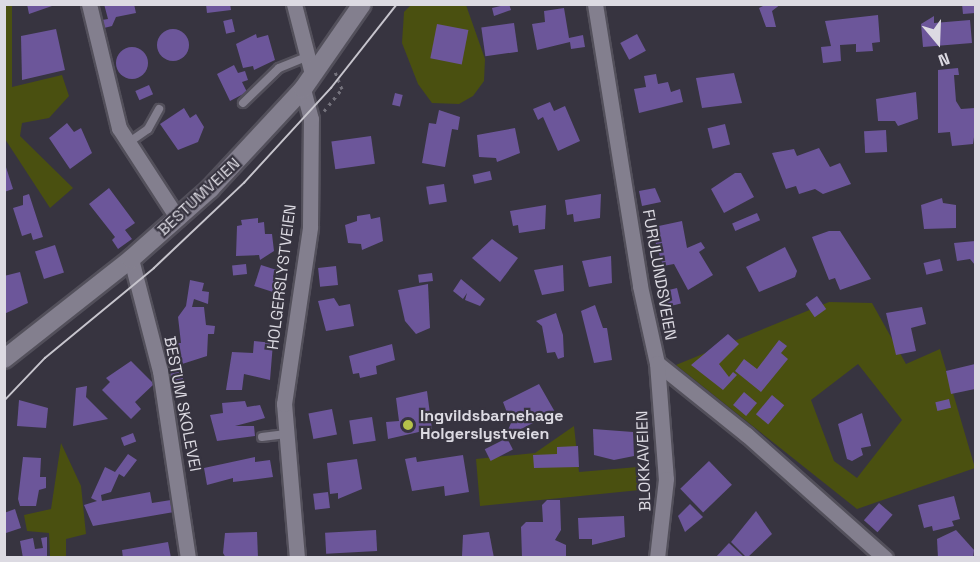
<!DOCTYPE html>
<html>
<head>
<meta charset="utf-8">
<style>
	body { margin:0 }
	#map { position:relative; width:980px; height:562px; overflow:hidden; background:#373440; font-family:"Space Grotesk",sans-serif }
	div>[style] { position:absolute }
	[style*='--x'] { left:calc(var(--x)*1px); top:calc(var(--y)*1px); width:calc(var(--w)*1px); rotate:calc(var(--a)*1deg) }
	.green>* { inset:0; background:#4a5010 }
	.building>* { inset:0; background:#6c569a; transform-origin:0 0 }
	.round { border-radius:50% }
	.path>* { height:3px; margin-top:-1.5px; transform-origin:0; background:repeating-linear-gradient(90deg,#74727c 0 3px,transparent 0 7.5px) }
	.roads { filter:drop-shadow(2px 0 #53505b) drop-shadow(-2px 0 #53505b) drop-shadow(0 2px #53505b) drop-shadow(0 -2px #53505b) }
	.lane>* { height:8px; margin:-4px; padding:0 4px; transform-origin:4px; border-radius:4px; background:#837f8e }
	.street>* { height:15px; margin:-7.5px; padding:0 7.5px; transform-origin:7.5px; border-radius:7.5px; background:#837f8e }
	.secondary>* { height:18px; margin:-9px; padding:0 9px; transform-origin:9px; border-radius:9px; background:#837f8e }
	.tram>* { height:1.5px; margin:-0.75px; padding:0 0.75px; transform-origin:0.75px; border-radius:0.75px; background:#c7c5cd }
	.dots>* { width:16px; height:16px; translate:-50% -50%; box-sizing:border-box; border:3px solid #373440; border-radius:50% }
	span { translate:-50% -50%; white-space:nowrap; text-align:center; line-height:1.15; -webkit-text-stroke:4.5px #373440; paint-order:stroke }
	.street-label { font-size:16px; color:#dcdae2 }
	.poi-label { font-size:16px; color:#dcdae2; font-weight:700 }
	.left { translate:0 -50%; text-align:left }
	.frame { position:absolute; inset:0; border:6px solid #dcdae2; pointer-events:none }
	.north { position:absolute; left:908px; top:12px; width:60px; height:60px; -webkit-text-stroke:4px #373440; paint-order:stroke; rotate:161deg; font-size:16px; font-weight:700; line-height:24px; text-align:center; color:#dcdae2 }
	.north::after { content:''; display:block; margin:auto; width:21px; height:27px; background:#dcdae2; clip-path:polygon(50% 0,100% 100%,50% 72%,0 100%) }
</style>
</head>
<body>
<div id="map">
	<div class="green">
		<i style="clip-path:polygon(4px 5px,12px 5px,12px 87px,62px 75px,69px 96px,49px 118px,22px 123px,20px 136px,73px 188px,50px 208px,5px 139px)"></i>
		<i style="clip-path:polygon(411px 5px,466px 5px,485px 59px,484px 81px,473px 96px,459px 104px,432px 103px,418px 84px,402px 43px,404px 12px)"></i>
		<i style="clip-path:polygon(evenodd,829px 302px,872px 303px,906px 364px,940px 349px,975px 468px,857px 509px,676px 365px,829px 302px,858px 364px,902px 420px,857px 478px,834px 461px,811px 400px,858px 364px)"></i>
		<i style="clip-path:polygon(574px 426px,579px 472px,638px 467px,640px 490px,480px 506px,476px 459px,535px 453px)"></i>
		<i style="clip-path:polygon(61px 443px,81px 486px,86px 534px,66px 539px,66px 557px,50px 557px,49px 533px,27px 531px,24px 515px,51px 509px)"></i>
	</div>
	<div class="building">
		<i style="clip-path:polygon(27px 4px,52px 4px,52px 6px,29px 14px)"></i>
		<i style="clip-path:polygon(104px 4px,134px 4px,136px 13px,116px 17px,112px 26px,104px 28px,102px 20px,108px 19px)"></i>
		<i style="clip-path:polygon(206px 4px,230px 4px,231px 10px,207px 13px)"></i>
		<i style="clip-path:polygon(509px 4px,511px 10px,494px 16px,492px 8px)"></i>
		<i style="clip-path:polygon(767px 4px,781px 4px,772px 11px,776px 27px,766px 27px,759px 8px)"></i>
		<i style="clip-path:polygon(962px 4px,975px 4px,975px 13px,963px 14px)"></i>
		<i style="clip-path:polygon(564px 8px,569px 38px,583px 35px,585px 47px,571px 49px,570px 42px,537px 50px,532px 24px,545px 22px,544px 11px)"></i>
		<i style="clip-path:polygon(878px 15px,880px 42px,872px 43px,873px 51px,856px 52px,856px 44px,840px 45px,841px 61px,823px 63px,821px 47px,831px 46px,825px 21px)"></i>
		<i style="clip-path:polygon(934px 16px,934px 23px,970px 20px,972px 43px,923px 47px,921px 24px)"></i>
		<i style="left:232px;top:19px;width:13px;height:9px;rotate:77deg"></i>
		<i style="left:514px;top:23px;width:29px;height:33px;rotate:82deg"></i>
		<i style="left:437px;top:24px;width:32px;height:35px;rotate:11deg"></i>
		<i style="clip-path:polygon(56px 29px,65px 70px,22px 80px,21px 36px)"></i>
		<i class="round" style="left:157px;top:29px;width:32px;height:32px"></i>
		<i style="clip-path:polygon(256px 34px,257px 38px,268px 35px,275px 60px,254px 70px,253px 66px,243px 68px,236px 44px)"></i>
		<i style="left:637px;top:34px;width:19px;height:19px;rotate:62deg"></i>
		<i class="round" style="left:116px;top:47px;width:32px;height:32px"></i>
		<i style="clip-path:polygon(234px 65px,238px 73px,245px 71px,248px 80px,242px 82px,247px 92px,230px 101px,217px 74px)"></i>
		<i style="clip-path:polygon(958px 68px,959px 75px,954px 75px,956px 101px,961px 109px,975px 108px,975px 130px,973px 144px,952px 146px,950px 132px,938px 133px,938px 70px)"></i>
		<i style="clip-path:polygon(734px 73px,742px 103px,702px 108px,696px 78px)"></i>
		<i style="clip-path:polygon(656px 74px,658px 84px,668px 82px,671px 92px,680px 89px,683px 102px,639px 113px,634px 89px,646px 87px,644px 76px)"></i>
		<i style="left:149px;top:85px;width:10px;height:15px;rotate:66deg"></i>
		<i style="clip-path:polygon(916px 92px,918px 119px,898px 126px,895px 121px,878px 121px,876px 99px)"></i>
		<i style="left:395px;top:93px;width:8px;height:12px;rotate:14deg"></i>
		<i style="clip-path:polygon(550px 102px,554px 111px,565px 106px,580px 141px,558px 151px,543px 117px,538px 120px,533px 109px)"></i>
		<i style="clip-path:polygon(184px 108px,190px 118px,196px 114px,204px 127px,198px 142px,178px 150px,160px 124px)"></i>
		<i style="clip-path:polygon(439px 110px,460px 117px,458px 130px,452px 129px,445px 167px,422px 163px,429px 123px,436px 124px)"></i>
		<i style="clip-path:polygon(67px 123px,74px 132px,81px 128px,92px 153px,70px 169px,49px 138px)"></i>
		<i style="left:725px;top:124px;width:21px;height:18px;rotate:76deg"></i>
		<i style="clip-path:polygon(515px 128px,520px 153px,497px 162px,496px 158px,479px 157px,477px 135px)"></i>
		<i style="left:886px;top:130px;width:22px;height:22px;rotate:87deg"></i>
		<i style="left:371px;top:136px;width:28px;height:40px;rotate:82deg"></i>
		<i style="clip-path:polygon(819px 148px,830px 167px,840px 163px,851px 184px,823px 194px,815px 189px,799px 194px,796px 186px,786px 189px,772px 153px,794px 149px,797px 156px)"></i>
		<i style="clip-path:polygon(4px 161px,13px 189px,4px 192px)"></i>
		<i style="left:490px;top:171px;width:9px;height:18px;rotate:77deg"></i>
		<i style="clip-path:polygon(735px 173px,741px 173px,754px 197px,724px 213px,711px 189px)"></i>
		<i style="left:444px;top:184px;width:18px;height:18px;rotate:81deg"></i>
		<i style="clip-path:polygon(109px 188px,135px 223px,125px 230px,132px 239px,118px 249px,112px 240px,115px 237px,89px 204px)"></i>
		<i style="clip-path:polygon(655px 188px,661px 202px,642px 206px,639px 191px)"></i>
		<i style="clip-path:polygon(29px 194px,43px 237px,33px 240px,31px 233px,22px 236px,13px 208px,23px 205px,23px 196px)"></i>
		<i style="clip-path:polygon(601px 194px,600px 218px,574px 222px,573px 214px,567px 215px,565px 200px)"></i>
		<i style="clip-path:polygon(942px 198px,943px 203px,956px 205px,956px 228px,924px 229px,921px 205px)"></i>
		<i style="clip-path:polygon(546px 205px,545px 229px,519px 233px,518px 225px,513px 226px,510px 211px)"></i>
		<i style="left:757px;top:213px;width:8px;height:27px;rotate:67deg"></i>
		<i style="clip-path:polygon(370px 214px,371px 219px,380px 217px,383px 241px,362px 250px,361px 244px,348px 243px,345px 225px,357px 221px,357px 216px)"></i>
		<i style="clip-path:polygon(258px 218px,258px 223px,264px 222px,265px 234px,272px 234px,274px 251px,260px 260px,259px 255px,236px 256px,237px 226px,242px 225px,241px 220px)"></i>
		<i style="clip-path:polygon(682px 221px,687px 248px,701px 242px,705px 248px,699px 252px,713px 275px,688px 290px,674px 264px,663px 266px,655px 241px,654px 227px)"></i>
		<i style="clip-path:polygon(829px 231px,840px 231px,871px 279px,840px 290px,835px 278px,829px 280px,812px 237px)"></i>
		<i style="clip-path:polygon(492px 239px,518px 258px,500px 282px,472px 258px)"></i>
		<i style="clip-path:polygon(975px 241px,975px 265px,970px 259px,957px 261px,954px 243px)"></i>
		<i style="left:55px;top:245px;width:29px;height:21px;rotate:72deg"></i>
		<i style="clip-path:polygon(785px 247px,797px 271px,795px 277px,759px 292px,746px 267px)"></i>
		<i style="clip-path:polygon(611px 256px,612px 283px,589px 287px,582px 261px)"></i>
		<i style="left:940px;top:259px;width:12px;height:17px;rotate:76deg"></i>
		<i style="left:246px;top:264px;width:10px;height:14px;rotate:84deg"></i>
		<i style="left:261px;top:265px;width:19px;height:22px;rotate:18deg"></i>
		<i style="clip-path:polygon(563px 265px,564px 291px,542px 295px,534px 270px)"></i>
		<i style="left:336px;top:266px;width:19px;height:18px;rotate:84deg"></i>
		<i style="clip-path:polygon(20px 272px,28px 303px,4px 314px,4px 276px)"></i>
		<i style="left:432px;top:273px;width:8px;height:14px;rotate:83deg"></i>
		<i style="clip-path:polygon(461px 279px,485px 299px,480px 306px,465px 300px,467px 293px,463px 299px,453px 291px)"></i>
		<i style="clip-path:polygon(190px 280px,204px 283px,202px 291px,209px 292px,208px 304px,194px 299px,192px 307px,204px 307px,206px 325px,215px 326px,214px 334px,208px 334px,207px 356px,179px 365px,179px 357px,171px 357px,172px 343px,181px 343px,178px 317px,186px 306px)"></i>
		<i style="clip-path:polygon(428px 284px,430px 328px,416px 334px,405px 321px,398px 290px)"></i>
		<i style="left:677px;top:288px;width:16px;height:19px;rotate:76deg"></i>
		<i style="left:817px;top:296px;width:16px;height:14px;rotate:55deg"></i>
		<i style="clip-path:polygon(334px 298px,339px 306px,350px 304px,354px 326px,326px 331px,318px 301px)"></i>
		<i style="clip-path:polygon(595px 305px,603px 328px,607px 328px,612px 360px,594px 363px,581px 311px)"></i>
		<i style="clip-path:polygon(922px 307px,926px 324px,911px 328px,916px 351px,896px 355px,886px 313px)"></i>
		<i style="clip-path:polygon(556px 313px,563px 335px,564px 357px,558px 359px,555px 352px,547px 353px,542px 326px,536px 321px)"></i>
		<i style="clip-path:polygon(728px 334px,739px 344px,719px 364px,729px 377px,733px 372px,737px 375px,723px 390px,691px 365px)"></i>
		<i style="clip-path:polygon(779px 340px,787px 346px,781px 353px,788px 359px,761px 392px,735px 371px,744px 359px,757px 369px)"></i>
		<i style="clip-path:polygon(254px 341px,273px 343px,270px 380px,244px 374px,242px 390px,226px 390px,232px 352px,253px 353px)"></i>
		<i style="clip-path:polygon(392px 344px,395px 360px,376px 366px,377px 374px,360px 378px,359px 373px,353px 374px,349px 356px)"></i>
		<i style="clip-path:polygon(131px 361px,154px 384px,135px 402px,141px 409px,131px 419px,102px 390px,110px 382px,106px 378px)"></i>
		<i style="clip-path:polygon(975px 364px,975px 389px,951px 394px,946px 371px)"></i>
		<i style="clip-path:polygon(181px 368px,184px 385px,169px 386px,165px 369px)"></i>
		<i style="clip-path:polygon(539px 384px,555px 412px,515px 432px,508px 430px,511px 423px,503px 402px)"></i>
		<i style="clip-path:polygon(87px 386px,86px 397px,108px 419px,73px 426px,76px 388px)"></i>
		<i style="clip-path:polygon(427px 391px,432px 429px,388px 439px,386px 422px,399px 421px,396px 398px)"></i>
		<i style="left:744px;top:392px;width:17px;height:17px;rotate:40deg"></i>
		<i style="left:772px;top:395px;width:16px;height:25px;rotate:40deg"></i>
		<i style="left:949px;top:399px;width:9px;height:14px;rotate:77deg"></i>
		<i style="clip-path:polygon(19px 400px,48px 408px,46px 428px,17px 426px)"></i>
		<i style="clip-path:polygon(245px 401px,247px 407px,260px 405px,265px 418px,235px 426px,254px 426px,255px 436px,217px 441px,210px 415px,223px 413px,222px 403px)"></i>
		<i style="left:332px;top:409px;width:26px;height:24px;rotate:79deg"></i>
		<i style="clip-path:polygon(862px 413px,871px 446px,861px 448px,863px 455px,852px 461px,847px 459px,838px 424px)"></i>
		<i style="left:372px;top:417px;width:24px;height:23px;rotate:81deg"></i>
		<i style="clip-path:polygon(593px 429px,633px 432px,634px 456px,614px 460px,594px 455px)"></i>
		<i style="left:133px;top:433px;width:9px;height:13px;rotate:69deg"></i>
		<i style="left:507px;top:438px;width:13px;height:25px;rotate:63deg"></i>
		<i style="clip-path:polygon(578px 446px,579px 467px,534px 468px,533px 455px,557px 454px,557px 447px)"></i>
		<i style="clip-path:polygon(128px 454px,137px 460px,124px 477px,119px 474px,111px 492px,101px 495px,102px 501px,150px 492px,152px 503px,171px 500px,174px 512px,93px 526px,84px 505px,97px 501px,91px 498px,105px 467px,115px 472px)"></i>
		<i style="clip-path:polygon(463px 455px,469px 492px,445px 496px,444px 486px,412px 491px,405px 459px,416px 457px,417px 462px)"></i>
		<i style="clip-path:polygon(23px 457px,41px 458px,40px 477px,46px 477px,46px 488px,39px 490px,36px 506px,20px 506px,18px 499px)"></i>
		<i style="clip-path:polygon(255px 457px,255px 462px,270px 460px,273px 477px,233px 482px,233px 478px,207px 485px,204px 468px)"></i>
		<i style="clip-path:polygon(357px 459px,362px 489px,338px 499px,338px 493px,330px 494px,327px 463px)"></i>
		<i style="left:709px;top:461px;width:33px;height:40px;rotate:46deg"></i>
		<i style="left:328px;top:492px;width:16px;height:15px;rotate:83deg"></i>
		<i style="clip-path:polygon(954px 496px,960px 519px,952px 521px,954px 526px,933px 531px,932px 526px,924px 528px,918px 505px)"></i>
		<i style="clip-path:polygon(547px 500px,560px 500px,561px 530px,555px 540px,566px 545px,566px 558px,522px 558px,521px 527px,526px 522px,543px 522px,542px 505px)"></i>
		<i style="left:879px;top:503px;width:18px;height:23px;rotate:41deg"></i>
		<i style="clip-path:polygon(690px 504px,703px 517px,685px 532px,678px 516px)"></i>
		<i style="clip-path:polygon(15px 509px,21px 528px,6px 533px,4px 513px)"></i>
		<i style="clip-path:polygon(756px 511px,772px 534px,747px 558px,731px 542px)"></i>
		<i style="clip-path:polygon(624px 516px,625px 537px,592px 545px,592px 539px,579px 539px,578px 518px)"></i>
		<i style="left:376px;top:530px;width:21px;height:51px;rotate:87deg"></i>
		<i style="clip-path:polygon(956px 530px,974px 550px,973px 558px,938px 558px,937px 539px)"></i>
		<i style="clip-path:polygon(257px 532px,258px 558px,226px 558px,223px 553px,225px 533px)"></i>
		<i style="clip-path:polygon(489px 532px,494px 558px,462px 556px,463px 535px)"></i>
		<i style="clip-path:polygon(47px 537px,47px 558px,23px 558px,20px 541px,33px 538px,35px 549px,43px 548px,41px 538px)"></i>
		<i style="clip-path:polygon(168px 542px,171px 558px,123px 558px,122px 550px)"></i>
		<i style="clip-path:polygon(729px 543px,745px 558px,715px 558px)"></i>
	</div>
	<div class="path">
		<i style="--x:324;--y:111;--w:28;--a:-51"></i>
		<i style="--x:342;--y:89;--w:18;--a:-112"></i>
	</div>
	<div class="roads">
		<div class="lane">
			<i style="--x:243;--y:103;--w:50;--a:-44.2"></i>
			<i style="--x:279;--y:68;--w:29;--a:-22"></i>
			<i style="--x:128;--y:143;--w:24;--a:-35"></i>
			<i style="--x:148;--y:129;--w:23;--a:-61"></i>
			<i style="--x:262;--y:437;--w:24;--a:-7"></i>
		</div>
		<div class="street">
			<i style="--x:89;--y:4;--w:128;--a:76.4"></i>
			<i style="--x:119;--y:128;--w:108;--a:57"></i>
			<i style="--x:294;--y:4;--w:72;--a:75.6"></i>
			<i style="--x:595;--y:4;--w:286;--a:80.9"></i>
			<i style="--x:640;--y:286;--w:79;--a:77.6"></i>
			<i style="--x:657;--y:363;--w:115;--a:38.7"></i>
			<i style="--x:747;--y:435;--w:185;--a:41.7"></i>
			<i style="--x:131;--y:259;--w:116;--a:75.5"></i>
			<i style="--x:160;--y:371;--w:189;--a:81.5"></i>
			<i style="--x:657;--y:363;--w:116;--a:85.6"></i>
			<i style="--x:666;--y:479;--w:80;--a:96.5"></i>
			<i style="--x:297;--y:558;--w:155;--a:-94.8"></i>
			<i style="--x:284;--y:404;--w:179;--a:-81.6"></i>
			<i style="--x:310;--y:227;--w:108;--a:-89.5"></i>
			<i style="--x:311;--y:119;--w:31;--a:-105"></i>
		</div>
		<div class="secondary">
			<i style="--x:4;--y:359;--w:162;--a:-38.2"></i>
			<i style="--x:131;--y:259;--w:106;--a:-41.5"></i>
			<i style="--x:210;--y:189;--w:137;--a:-47.1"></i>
			<i style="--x:303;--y:89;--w:103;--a:-55.2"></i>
		</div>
	</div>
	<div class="tram">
		<i style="--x:4;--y:401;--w:59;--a:-46.4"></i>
		<i style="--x:45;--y:358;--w:141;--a:-39.5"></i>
		<i style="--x:154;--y:268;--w:124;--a:-43.4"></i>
		<i style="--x:244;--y:183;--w:129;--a:-47.5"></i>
		<i style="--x:331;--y:88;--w:107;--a:-51.8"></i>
	</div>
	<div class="dots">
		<i style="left:408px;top:425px;background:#b5c24a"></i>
	</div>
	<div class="street-label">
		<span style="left:199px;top:197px;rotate:-43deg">BESTUMVEIEN</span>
		<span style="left:659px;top:275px;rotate:80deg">FURULUNDSVEIEN</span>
		<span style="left:282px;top:277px;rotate:-83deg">HOLGERSLYSTVEIEN</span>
		<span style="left:182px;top:404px;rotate:79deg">BESTUM SKOLEVEI</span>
		<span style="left:644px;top:461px;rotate:-92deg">BLOKKAVEIEN</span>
	</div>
	<div class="poi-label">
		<span class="left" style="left:420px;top:425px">Ingvildsbarnehage<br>Holgerslystveien</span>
	</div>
	<div class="frame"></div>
	<div class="north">N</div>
</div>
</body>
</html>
